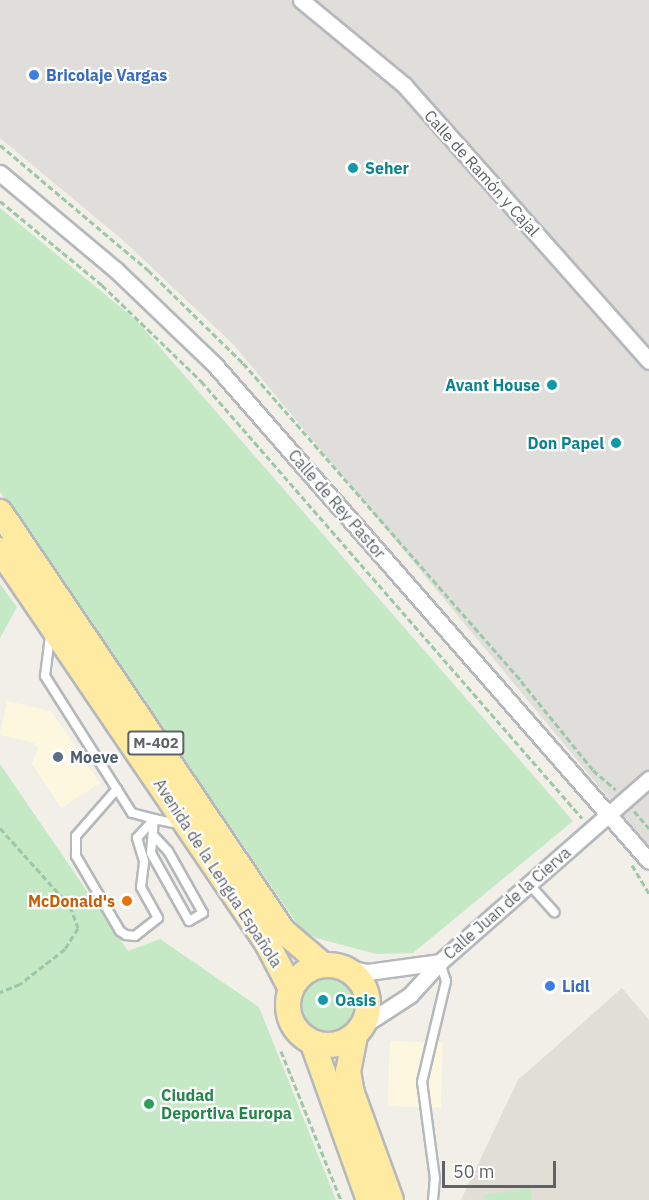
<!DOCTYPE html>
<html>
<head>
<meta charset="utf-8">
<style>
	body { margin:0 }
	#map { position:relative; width:649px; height:1200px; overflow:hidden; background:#f1efe8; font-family:"IBM Plex Sans",sans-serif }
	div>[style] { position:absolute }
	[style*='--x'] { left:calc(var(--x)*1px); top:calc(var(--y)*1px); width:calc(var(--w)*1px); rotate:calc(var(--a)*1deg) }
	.commercial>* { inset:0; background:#fef7e0; transform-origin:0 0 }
	.industrial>* { inset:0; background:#e0deda }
	.education>* { inset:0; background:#e1ded6 }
	.green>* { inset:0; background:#c5e8c5 }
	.round { border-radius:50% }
	.path>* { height:3px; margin-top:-1.5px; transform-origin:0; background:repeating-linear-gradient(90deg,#9cc7a9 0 6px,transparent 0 9px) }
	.roads { filter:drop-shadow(2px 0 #b5b8bc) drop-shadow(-2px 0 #b5b8bc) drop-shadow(0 2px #b5b8bc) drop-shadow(0 -2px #b5b8bc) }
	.service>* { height:8px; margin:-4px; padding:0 4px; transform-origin:4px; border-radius:4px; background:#fff }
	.minor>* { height:15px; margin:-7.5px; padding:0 7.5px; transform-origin:7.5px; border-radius:7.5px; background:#fff }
	.trunk>* { height:24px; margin:-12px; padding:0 12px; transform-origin:12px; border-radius:12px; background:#feeaa1 }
	.trunk>.ring { margin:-12px; padding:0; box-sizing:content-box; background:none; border:24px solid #feeaa1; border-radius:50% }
	.dots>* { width:16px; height:16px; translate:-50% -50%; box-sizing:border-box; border:3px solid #fff; border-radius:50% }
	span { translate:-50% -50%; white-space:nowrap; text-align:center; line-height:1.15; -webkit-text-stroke:4.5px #fff; paint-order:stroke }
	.shield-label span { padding:2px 4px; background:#fff; border:2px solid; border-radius:4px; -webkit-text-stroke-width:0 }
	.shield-label { font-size:15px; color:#5f6368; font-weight:700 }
	.shop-label { font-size:16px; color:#366cbe; font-weight:700 }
	.left { translate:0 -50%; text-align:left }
	.culture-label { font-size:16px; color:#0d838f; font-weight:700 }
	.right { translate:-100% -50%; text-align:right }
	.street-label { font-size:16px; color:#5f6368 }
	.service-label { font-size:16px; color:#4e5e75; font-weight:700 }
	.food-label { font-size:16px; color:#c56008; font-weight:700 }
	.leisure-label { font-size:16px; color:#27864d; font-weight:700 }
	.scale { position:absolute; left:442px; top:1161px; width:114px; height:27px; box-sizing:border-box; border:3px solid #5f6368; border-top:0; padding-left:8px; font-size:18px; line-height:21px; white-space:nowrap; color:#5f6368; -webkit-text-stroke:4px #fff; paint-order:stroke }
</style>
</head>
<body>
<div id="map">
	<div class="commercial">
		<i style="clip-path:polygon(7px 701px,51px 711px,100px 783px,61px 808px,32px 764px,38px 748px,34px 743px,0 735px)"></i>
		<i style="left:390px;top:1041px;width:53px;height:65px;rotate:2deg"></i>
	</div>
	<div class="industrial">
		<i style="clip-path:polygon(0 0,649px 0,649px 847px,234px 345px,125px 242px,0 138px)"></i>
	</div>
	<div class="education">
		<i style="clip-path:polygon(622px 988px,649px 1020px,649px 1200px,461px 1200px,518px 1080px)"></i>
	</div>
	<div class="green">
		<i style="clip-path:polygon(0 208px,136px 320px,573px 821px,413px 953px,376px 954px,316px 938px,300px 928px,0 492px)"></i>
		<i style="clip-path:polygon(0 584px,17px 607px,0 638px)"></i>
		<i style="clip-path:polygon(0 764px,128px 951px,160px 939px,259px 1007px,336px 1200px,0 1200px)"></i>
		<i class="round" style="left:298px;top:974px;width:58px;height:58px"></i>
		<i style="clip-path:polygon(530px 1188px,532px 1200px,485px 1200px,484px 1195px)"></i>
	</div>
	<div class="path">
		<i style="--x:0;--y:145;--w:194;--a:40.2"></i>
		<i style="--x:148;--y:270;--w:133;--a:44.4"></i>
		<i style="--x:243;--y:363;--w:422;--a:48.8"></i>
		<i style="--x:521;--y:681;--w:114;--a:51"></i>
		<i style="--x:593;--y:770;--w:30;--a:41"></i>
		<i style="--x:0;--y:201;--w:132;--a:39.5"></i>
		<i style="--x:102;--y:285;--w:138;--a:44.1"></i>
		<i style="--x:201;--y:381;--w:580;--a:48.92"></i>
		<i style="--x:634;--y:811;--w:23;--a:49"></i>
		<i style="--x:0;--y:828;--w:105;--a:48.1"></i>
		<i style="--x:70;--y:906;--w:23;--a:70"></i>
		<i style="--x:78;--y:928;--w:25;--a:122"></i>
		<i style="--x:65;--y:949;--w:57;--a:142.1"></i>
		<i style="--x:20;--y:984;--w:22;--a:158"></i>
		<i style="--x:632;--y:865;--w:33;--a:59"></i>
		<i style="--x:281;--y:1051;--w:161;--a:68.1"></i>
	</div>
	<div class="roads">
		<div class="service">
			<i style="--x:50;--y:636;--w:40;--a:97.1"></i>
			<i style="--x:45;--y:676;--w:162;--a:57.6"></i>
			<i style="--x:132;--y:813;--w:23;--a:15"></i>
			<i style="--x:154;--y:819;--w:34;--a:95"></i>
			<i style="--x:151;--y:853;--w:78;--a:60.8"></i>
			<i style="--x:189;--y:921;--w:16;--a:-30"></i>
			<i style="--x:203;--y:913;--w:71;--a:-119.4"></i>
			<i style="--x:168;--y:851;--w:22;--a:-133"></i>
			<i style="--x:117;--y:789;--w:62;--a:131.1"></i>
			<i style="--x:76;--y:836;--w:20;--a:90"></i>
			<i style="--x:76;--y:856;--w:87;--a:59.6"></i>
			<i style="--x:120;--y:931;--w:7;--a:34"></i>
			<i style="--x:126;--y:935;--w:9;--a:6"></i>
			<i style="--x:135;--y:936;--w:29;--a:-38"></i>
			<i style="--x:158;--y:918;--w:35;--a:-119"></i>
			<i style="--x:141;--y:887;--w:26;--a:-83"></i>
			<i style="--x:144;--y:861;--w:24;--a:-107"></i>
			<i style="--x:137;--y:838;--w:25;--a:-48"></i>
			<i style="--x:154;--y:819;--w:25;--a:12"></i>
			<i style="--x:529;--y:884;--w:38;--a:48"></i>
			<i style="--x:433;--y:1200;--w:21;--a:-85"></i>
			<i style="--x:435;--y:1179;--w:98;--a:-97.6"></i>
			<i style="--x:422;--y:1082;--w:104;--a:-76.6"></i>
			<i style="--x:446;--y:981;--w:19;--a:-108"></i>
		</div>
		<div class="minor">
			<i style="--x:301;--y:0;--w:134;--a:39.5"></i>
			<i style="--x:404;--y:85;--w:369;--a:48.4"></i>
			<i style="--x:0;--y:173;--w:151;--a:39.9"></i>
			<i style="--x:116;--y:270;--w:136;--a:43.8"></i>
			<i style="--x:214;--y:364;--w:660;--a:48.81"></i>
			<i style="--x:339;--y:966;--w:30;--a:12"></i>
			<i style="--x:368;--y:972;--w:73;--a:-7.9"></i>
			<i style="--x:364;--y:1025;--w:55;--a:-33.1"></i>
			<i style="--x:410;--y:995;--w:45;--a:-47.7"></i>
			<i style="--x:440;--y:962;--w:278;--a:-41.2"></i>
		</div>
		<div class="trunk">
			<i style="--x:0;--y:512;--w:506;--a:55.96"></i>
			<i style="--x:283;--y:931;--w:52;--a:40.4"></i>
			<i style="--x:0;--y:550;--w:477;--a:55.8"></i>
			<i style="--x:268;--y:945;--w:50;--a:62.4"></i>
			<i class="ring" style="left:288px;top:965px;width:56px;height:56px"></i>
			<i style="--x:355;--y:1036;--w:36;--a:101"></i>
			<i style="--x:348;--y:1071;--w:22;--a:80"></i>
			<i style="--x:352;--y:1093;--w:114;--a:70"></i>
			<i style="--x:313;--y:1044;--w:166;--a:70.3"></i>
		</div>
	</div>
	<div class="dots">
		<i style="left:34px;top:75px;background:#3f7fe0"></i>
		<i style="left:353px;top:168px;background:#0f9aa8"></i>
		<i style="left:552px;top:385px;background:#0f9aa8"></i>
		<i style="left:616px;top:443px;background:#0f9aa8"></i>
		<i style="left:58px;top:757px;background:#5c6f8a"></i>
		<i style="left:127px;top:901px;background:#e8710a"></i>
		<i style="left:550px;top:986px;background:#3f7fe0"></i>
		<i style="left:323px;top:1000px;background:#0f9aa8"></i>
		<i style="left:149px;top:1104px;background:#2e9e5b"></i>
	</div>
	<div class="shield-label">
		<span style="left:156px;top:743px">M-402</span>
	</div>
	<div class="shop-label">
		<span class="left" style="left:46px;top:75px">Bricolaje Vargas</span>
		<span class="left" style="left:562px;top:986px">Lidl</span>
	</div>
	<div class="culture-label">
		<span class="left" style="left:365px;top:168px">Seher</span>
		<span class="right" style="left:540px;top:385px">Avant House</span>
		<span class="right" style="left:604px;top:443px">Don Papel</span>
		<span class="left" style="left:335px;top:1000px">Oasis</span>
	</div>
	<div class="street-label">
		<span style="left:482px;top:173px;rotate:48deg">Calle de Ramón y Cajal</span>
		<span style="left:337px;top:504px;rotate:49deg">Calle de Rey Pastor</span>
		<span style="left:218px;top:873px;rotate:57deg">Avenida de la Lengua Española</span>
		<span style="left:507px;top:903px;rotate:-41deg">Calle Juan de la Cierva</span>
	</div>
	<div class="service-label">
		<span class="left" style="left:70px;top:757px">Moeve</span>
	</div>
	<div class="food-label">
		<span class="right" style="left:115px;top:901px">McDonald's</span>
	</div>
	<div class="leisure-label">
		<span class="left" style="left:161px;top:1104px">Ciudad<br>Deportiva Europa</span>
	</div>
	<div class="scale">50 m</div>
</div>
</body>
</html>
